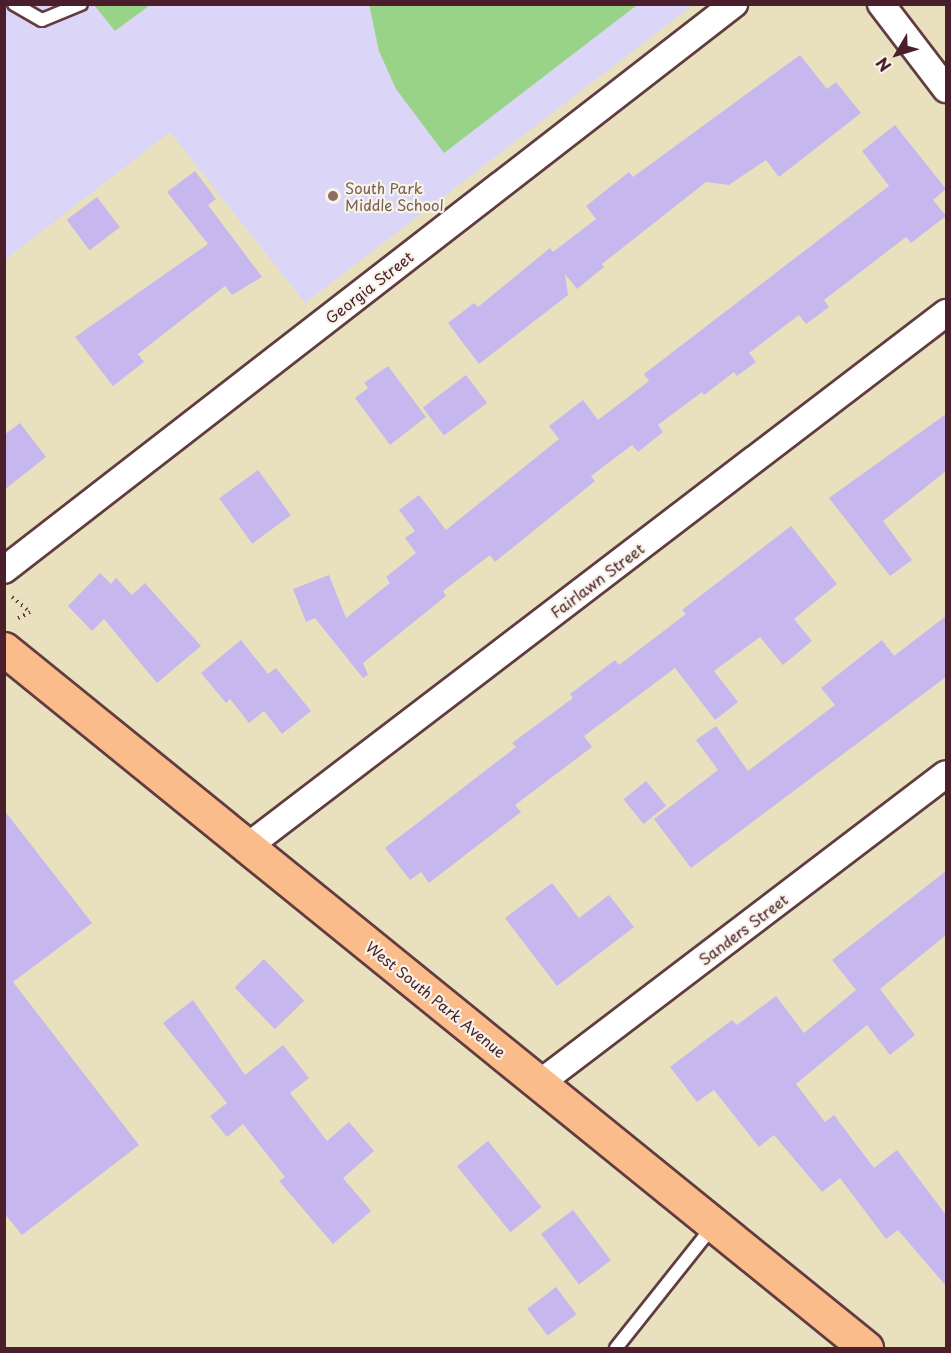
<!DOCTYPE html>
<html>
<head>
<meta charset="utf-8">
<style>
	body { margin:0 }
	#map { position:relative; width:951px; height:1353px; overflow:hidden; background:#e9e1be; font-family:"Playpen Sans",sans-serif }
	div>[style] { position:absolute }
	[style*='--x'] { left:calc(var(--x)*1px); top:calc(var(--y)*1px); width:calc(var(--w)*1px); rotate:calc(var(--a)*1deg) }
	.built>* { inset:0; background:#dbd6f7 }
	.green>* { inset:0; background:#98d387 }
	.building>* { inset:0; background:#c7b7ef; transform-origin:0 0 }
	.path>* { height:4px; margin-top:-2px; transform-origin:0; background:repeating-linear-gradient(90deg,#623c41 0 1.5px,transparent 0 6px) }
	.roads { filter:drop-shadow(2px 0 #623c41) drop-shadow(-2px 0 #623c41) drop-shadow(0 2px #623c41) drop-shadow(0 -2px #623c41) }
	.lane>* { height:12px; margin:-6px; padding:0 6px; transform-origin:6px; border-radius:6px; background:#fff }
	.street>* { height:26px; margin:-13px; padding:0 13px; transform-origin:13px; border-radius:13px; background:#fff }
	.primary>* { height:33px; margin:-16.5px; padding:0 16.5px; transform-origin:16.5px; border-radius:16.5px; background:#fabc8b }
	.dots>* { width:16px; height:16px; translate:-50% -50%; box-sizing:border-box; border:3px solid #f7f3e8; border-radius:50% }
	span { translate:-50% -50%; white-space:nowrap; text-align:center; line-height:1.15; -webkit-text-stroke:4.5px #f7f3e8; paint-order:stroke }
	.education-label { font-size:15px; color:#785e54 }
	.left { translate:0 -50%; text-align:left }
	.street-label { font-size:15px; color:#4a1f2b }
	.frame { position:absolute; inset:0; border:6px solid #4a1f2b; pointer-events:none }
	.north { position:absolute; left:867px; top:24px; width:60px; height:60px; -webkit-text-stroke:4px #f7f3e8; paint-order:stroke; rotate:232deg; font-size:16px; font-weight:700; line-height:24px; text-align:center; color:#4a1f2b }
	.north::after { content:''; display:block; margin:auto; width:21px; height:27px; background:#4a1f2b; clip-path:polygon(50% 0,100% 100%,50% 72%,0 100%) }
</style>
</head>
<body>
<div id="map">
	<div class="built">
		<i style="clip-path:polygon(5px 5px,693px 5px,305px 303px,170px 132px,5px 260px)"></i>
	</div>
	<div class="green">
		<i style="clip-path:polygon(369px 4px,637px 4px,637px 5px,444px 153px,396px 89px,379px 51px)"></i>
		<i style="clip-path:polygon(94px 5px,150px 5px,115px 31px)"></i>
	</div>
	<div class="building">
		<i style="clip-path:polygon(800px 55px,827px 89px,836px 82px,861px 113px,779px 177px,766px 160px,729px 185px,706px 182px,602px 264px,604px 267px,577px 289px,565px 274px,568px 295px,479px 364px,448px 323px,474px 303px,478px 307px,550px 248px,553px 252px,596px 219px,586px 206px,629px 172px,633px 177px)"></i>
		<i style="clip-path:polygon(895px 125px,946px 189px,933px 200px,946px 216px,911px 243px,906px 237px,824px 300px,829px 307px,806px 324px,799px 315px,749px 353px,756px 362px,737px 376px,734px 372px,704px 395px,702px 392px,658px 425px,663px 432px,638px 452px,632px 445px,591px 476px,595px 481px,495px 562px,490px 555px,443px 591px,446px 596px,363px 663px,368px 675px,363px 678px,315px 618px,306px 622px,293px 589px,329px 575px,346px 618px,390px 583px,386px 577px,416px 553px,405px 538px,415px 531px,399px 510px,419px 495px,446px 530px,559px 439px,549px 426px,583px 400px,598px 420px,649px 381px,644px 374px,889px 186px,862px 151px)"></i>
		<i style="clip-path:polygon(195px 171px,216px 199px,208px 205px,262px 277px,232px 295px,225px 286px,138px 354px,144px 362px,113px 386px,75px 337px,208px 244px,167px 192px)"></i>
		<i style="left:97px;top:197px;width:38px;height:38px;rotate:53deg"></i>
		<i style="clip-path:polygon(388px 366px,426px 417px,390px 445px,355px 398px,368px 388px,364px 383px)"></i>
		<i style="left:466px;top:375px;width:35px;height:54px;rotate:53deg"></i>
		<i style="clip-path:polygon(946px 414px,946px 471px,883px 521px,912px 560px,890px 576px,829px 498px)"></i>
		<i style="clip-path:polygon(20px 423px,46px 457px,4px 490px,4px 435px)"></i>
		<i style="left:258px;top:470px;width:56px;height:48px;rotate:54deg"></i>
		<i style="clip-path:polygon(791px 526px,837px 584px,794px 619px,812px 641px,783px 665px,760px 637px,714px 671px,738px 702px,715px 720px,675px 668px,584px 736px,592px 747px,515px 805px,521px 812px,429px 883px,421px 872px,410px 880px,385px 848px,516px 747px,512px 743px,573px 698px,570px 694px,615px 660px,619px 665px,686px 614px,682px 610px)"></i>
		<i style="clip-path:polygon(100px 573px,111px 584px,116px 578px,132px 595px,145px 583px,201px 646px,157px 683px,104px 619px,92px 631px,68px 606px)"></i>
		<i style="clip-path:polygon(946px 616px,946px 677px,691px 868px,654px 819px,718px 770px,696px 740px,716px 726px,748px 771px,835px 705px,821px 688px,882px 640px,894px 656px)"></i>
		<i style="clip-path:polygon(241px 640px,268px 674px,276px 668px,311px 711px,282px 734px,264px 711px,249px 723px,230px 699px,226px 703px,201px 673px)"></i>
		<i style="left:646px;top:781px;width:32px;height:29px;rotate:51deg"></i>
		<i style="clip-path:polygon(4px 810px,92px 923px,13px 982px,139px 1145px,22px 1235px,4px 1213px)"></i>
		<i style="clip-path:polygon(946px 871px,946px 935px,880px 989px,915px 1035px,890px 1055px,867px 1025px,796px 1084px,825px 1122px,834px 1115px,874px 1168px,897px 1150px,946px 1215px,946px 1286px,898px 1230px,886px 1239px,840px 1178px,822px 1192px,774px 1135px,759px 1147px,714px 1090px,697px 1102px,670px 1067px,732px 1020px,737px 1025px,776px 996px,804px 1033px,856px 990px,832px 960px)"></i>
		<i style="clip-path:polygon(552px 883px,579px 918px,609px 895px,634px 927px,557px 986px,505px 918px)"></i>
		<i style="left:264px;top:959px;width:58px;height:41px;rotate:46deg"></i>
		<i style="clip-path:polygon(193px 1000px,245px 1075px,283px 1045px,309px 1078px,290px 1093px,327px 1141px,349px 1122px,374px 1151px,343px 1178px,371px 1211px,333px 1244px,279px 1181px,285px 1177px,243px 1124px,227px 1137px,210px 1116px,227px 1103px,163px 1023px)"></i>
		<i style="left:488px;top:1141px;width:85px;height:40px;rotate:51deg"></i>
		<i style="left:573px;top:1210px;width:63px;height:40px;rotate:53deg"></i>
		<i style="left:556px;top:1287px;width:34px;height:36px;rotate:53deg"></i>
	</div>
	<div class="path">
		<i style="--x:12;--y:597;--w:23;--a:40"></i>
		<i style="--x:30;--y:612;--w:15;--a:152"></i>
	</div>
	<div class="roads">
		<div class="lane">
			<i style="--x:14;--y:4;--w:32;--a:30"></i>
			<i style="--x:42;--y:20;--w:42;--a:-22.3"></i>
			<i style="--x:616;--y:1348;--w:157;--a:-51.5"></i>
		</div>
		<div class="street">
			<i style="--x:881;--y:4;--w:107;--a:52.6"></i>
			<i style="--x:4;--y:570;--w:924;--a:-37.79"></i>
			<i style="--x:247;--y:847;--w:880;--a:-37.38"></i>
			<i style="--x:540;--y:1083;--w:510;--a:-37.27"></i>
		</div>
		<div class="primary">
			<i style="--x:4;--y:649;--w:1110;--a:39.04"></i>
		</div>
	</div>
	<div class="dots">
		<i style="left:333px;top:196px;background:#8d6e63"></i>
	</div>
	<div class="education-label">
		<span class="left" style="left:345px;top:196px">South Park<br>Middle School</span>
	</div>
	<div class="street-label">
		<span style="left:369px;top:287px;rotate:-38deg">Georgia Street</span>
		<span style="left:597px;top:580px;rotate:-37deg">Fairlawn Street</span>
		<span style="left:743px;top:929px;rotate:-37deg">Sanders Street</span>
		<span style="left:436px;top:999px;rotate:39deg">West South Park Avenue</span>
	</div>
	<div class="frame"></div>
	<div class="north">N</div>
</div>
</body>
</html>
